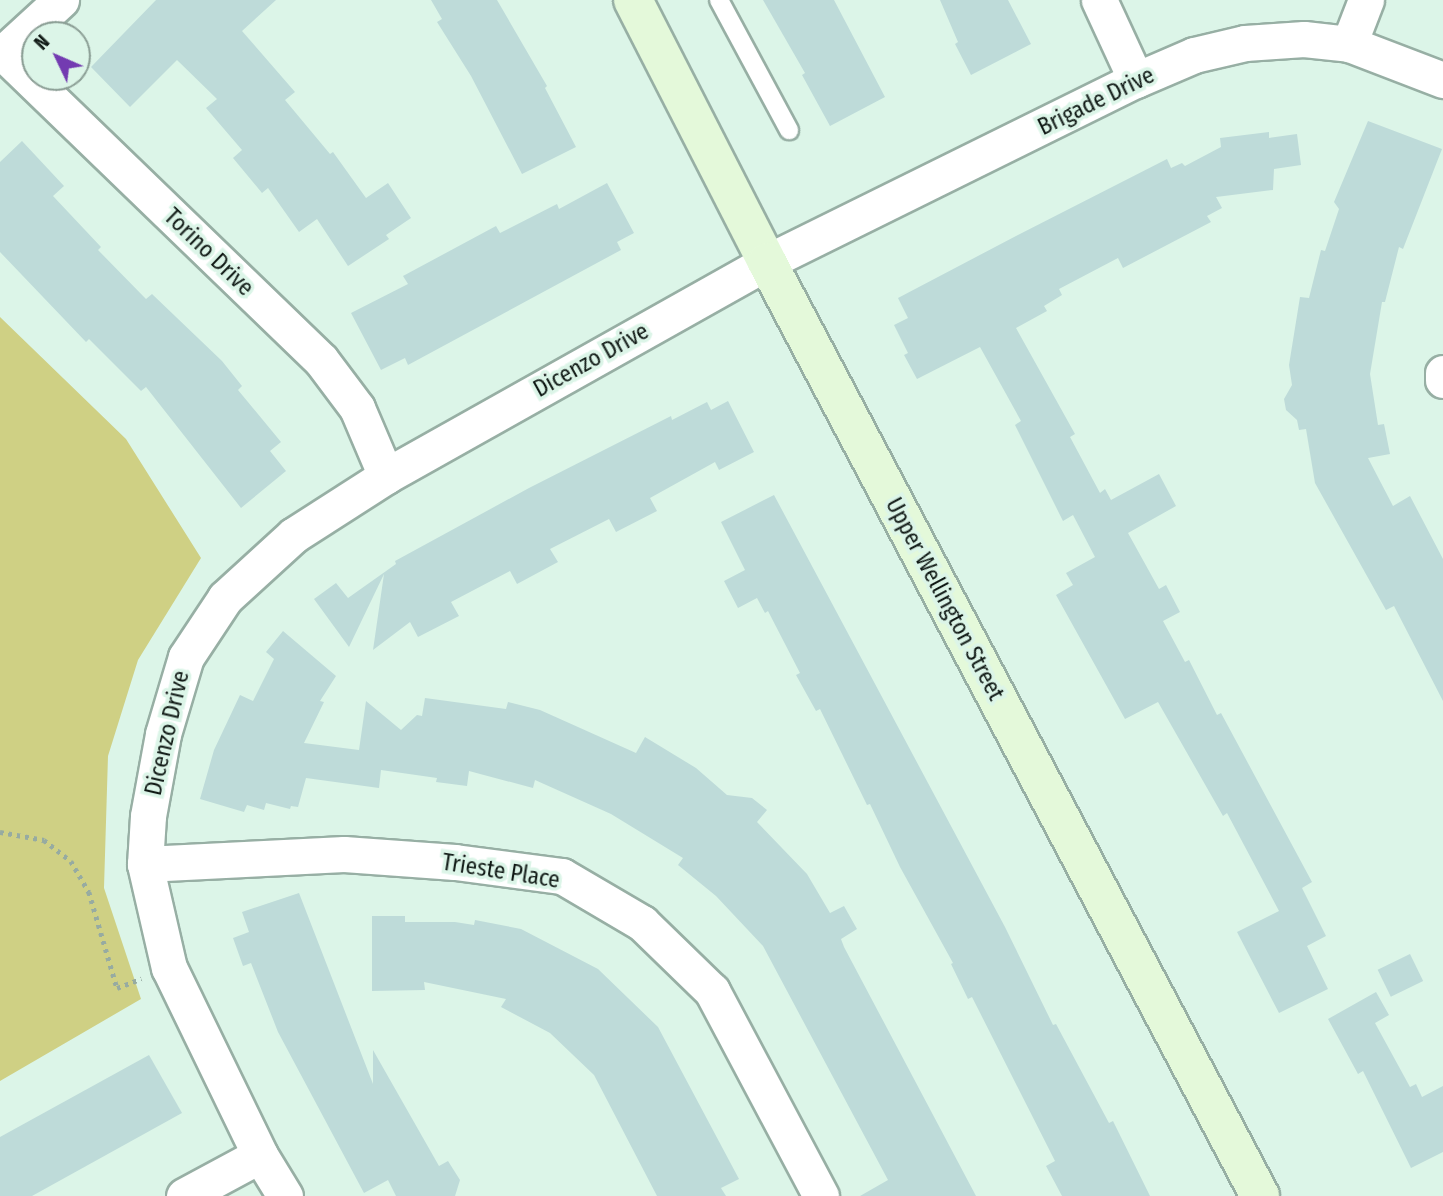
<!DOCTYPE html>
<html>
<head>
<meta charset="utf-8">
<style>
	body { margin:0 }
	#map { position:relative; width:1443px; height:1196px; overflow:hidden; background:#dcf5e8; font-family:"Fira Sans Condensed",sans-serif }
	div>[style] { position:absolute }
	[style*='--x'] { left:calc(var(--x)*1px); top:calc(var(--y)*1px); width:calc(var(--w)*1px); rotate:calc(var(--a)*1deg) }
	.green>* { inset:0; background:#cfd084 }
	.building>* { inset:0; background:#bedbd9; transform-origin:0 0 }
	.path>* { height:4.5px; margin-top:-2.25px; transform-origin:0; background:repeating-linear-gradient(90deg,#97aba1 0 3.5px,transparent 0 8.5px) }
	.roads { filter:drop-shadow(2px 0 #97afa4) drop-shadow(-2px 0 #97afa4) drop-shadow(0 2px #97afa4) drop-shadow(0 -2px #97afa4) }
	.service>* { height:18px; margin:-9px; padding:0 9px; transform-origin:9px; border-radius:9px; background:#fff }
	.minor>* { height:35px; margin:-17.5px; padding:0 17.5px; transform-origin:17.5px; border-radius:17.5px; background:#fff }
	.secondary>* { height:38px; margin:-19px; padding:0 19px; transform-origin:19px; border-radius:19px; background:#e4f9da }
	span { translate:-50% -50%; white-space:nowrap; text-align:center; line-height:1.15; -webkit-text-stroke:7px #dcf5e8; paint-order:stroke }
	.street-label { font-size:23px; color:#101915 }
	.north { position:absolute; left:21px; top:21px; width:70px; height:70px; box-sizing:border-box; background:#dcf5e8; border:2px solid #8a9d94; border-radius:50%; rotate:314deg; font-size:19px; font-weight:700; line-height:28px; text-align:center; color:#101915 }
	.north::after { content:''; display:block; margin:auto; width:24px; height:32px; background:#733bb1; clip-path:polygon(50% 0,100% 100%,50% 72%,0 100%) }
</style>
</head>
<body>
<div id="map">
	<div class="green">
		<i style="clip-path:polygon(0 317px,126px 439px,201px 558px,138px 660px,108px 756px,104px 888px,141px 999px,0 1081px)"></i>
	</div>
	<div class="building">
		<i style="clip-path:polygon(156px 0,276px 0,242px 31px,295px 92px,285px 100px,330px 154px,333px 152px,366px 198px,388px 183px,411px 218px,386px 235px,389px 239px,348px 266px,317px 219px,299px 232px,268px 188px,262px 193px,233px 158px,242px 150px,206px 108px,217px 99px,177px 60px,130px 107px,91px 67px)"></i>
		<i style="clip-path:polygon(431px 0,497px 0,547px 86px,545px 88px,576px 147px,522px 174px,471px 76px,437px 22px,442px 19px)"></i>
		<i style="clip-path:polygon(763px 0,834px 0,885px 97px,830px 126px,802px 75px,805px 73px)"></i>
		<i style="clip-path:polygon(940px 0,1008px 0,1031px 44px,971px 75px,955px 44px,958px 42px)"></i>
		<i style="clip-path:polygon(1368px 121px,1442px 149px,1403px 249px,1399px 247px,1385px 302px,1382px 302px,1370px 374px,1378px 425px,1384px 424px,1390px 454px,1368px 458px,1393px 506px,1410px 496px,1443px 559px,1443px 701px,1394px 606px,1386px 610px,1315px 483px,1306px 429px,1299px 430px,1297px 420px,1286px 410px,1284px 399px,1292px 385px,1289px 365px,1300px 297px,1309px 298px,1321px 250px,1325px 251px,1339px 209px,1334px 202px)"></i>
		<i style="clip-path:polygon(1269px 132px,1269px 138px,1297px 134px,1301px 165px,1274px 169px,1273px 190px,1216px 197px,1222px 208px,1207px 216px,1211px 222px,1123px 268px,1118px 258px,1059px 289px,1062px 295px,1044px 306px,1047px 311px,1016px 328px,1075px 434px,1070px 437px,1100px 493px,1105px 489px,1111px 500px,1159px 474px,1176px 506px,1128px 533px,1159px 589px,1166px 585px,1180px 612px,1163px 621px,1185px 662px,1189px 660px,1217px 715px,1221px 713px,1312px 882px,1302px 888px,1326px 936px,1307px 946px,1328px 989px,1279px 1013px,1237px 932px,1279px 911px,1227px 813px,1223px 816px,1158px 702px,1125px 719px,1056px 595px,1073px 585px,1066px 573px,1095px 557px,1073px 515px,1063px 521px,1015px 425px,1021px 421px,980px 347px,917px 379px,904px 355px,908px 353px,894px 325px,908px 318px,898px 298px,1016px 236px,1167px 159px,1171px 168px,1182px 163px,1185px 166px,1221px 147px,1220px 138px)"></i>
		<i style="clip-path:polygon(22px 141px,64px 186px,53px 196px,101px 247px,98px 250px,146px 299px,152px 294px,222px 361px,242px 386px,238px 390px,281px 442px,270px 451px,286px 471px,241px 508px,146px 387px,141px 391px,89px 339px,86px 342px,0 252px,0 162px)"></i>
		<i style="clip-path:polygon(607px 183px,634px 233px,617px 242px,621px 250px,408px 365px,405px 358px,381px 370px,351px 313px,408px 284px,403px 276px,496px 226px,500px 233px,557px 204px,559px 209px)"></i>
		<i style="clip-path:polygon(728px 401px,754px 452px,719px 470px,715px 462px,650px 498px,657px 511px,616px 532px,609px 519px,550px 549px,558px 562px,517px 584px,510px 571px,451px 602px,459px 616px,418px 637px,410px 622px,373px 650px,384px 574px,349px 647px,314px 599px,336px 583px,348px 598px,396px 564px,395px 561px,529px 488px,671px 416px,672px 420px,707px 402px,711px 410px)"></i>
		<i style="clip-path:polygon(774px 495px,1005px 927px,1053px 1025px,1056px 1024px,1109px 1123px,1113px 1121px,1150px 1196px,1062px 1196px,1046px 1166px,1055px 1161px,972px 997px,968px 999px,951px 964px,953px 963px,900px 867px,870px 804px,867px 805px,820px 709px,816px 711px,796px 675px,800px 673px,768px 611px,765px 613px,757px 598px,738px 608px,724px 581px,745px 570px,721px 522px)"></i>
		<i style="clip-path:polygon(283px 631px,336px 676px,320px 701px,324px 702px,304px 743px,359px 750px,366px 701px,401px 730px,417px 715px,422px 716px,425px 698px,506px 709px,508px 702px,540px 710px,636px 753px,645px 737px,696px 768px,727px 795px,752px 798px,767px 810px,757px 822px,807px 874px,830px 913px,844px 906px,857px 929px,841px 939px,844px 947px,976px 1196px,860px 1196px,888px 1180px,763px 946px,716px 896px,678px 865px,683px 858px,611px 814px,535px 780px,533px 788px,469px 771px,467px 786px,436px 782px,437px 778px,381px 770px,379px 788px,306px 778px,298px 807px,291px 806px,290px 809px,266px 803px,264px 810px,247px 805px,244px 812px,200px 799px,214px 750px,240px 695px,253px 701px,274px 659px,266px 652px)"></i>
		<i style="clip-path:polygon(299px 893px,373px 1084px,373px 1050px,439px 1166px,448px 1161px,460px 1180px,455px 1196px,396px 1196px,388px 1180px,364px 1193px,278px 1032px,251px 963px,243px 966px,233px 938px,249px 932px,242px 912px)"></i>
		<i style="clip-path:polygon(372px 916px,405px 916px,405px 922px,455px 922px,474px 925px,475px 920px,521px 929px,598px 969px,658px 1027px,739px 1179px,721px 1188px,726px 1196px,657px 1196px,594px 1075px,550px 1033px,501px 1007px,506px 999px,424px 982px,425px 990px,372px 991px)"></i>
		<i style="left:1410px;top:954px;width:30px;height:36px;rotate:64deg"></i>
		<i style="clip-path:polygon(1376px 992px,1389px 1015px,1375px 1023px,1410px 1087px,1416px 1084px,1422px 1097px,1443px 1086px,1443px 1152px,1411px 1168px,1363px 1071px,1358px 1074px,1328px 1019px)"></i>
		<i style="clip-path:polygon(149px 1055px,182px 1113px,32px 1196px,0 1196px,0 1137px)"></i>
	</div>
	<div class="path">
		<i style="--x:0;--y:832;--w:45;--a:10.3"></i>
		<i style="--x:44;--y:840;--w:34;--a:38"></i>
		<i style="--x:71;--y:861;--w:36;--a:60"></i>
		<i style="--x:89;--y:892;--w:100;--a:73.7"></i>
		<i style="--x:117;--y:988;--w:26;--a:-21"></i>
	</div>
	<div class="roads">
		<div class="service">
			<i style="--x:719;--y:0;--w:148;--a:61.7"></i>
		</div>
		<div class="minor">
			<i style="--x:1099;--y:0;--w:88;--a:65.2"></i>
			<i style="--x:1349;--y:44;--w:47;--a:-68.9"></i>
			<i style="--x:0;--y:50;--w:446;--a:44"></i>
			<i style="--x:321;--y:360;--w:60;--a:53.1"></i>
			<i style="--x:357;--y:408;--w:74;--a:66.9"></i>
			<i style="--x:0;--y:56;--w:83;--a:-42.6"></i>
			<i style="--x:1443;--y:373;--w:7;--a:90"></i>
			<i style="--x:145;--y:864;--w:199;--a:-2.9"></i>
			<i style="--x:344;--y:854;--w:111;--a:4.1"></i>
			<i style="--x:455;--y:862;--w:108;--a:7.5"></i>
			<i style="--x:562;--y:876;--w:93;--a:30.4"></i>
			<i style="--x:642;--y:923;--w:98;--a:44.2"></i>
			<i style="--x:712;--y:991;--w:232;--a:62"></i>
			<i style="--x:184;--y:1196;--w:86;--a:-28.3"></i>
			<i style="--x:285;--y:1196;--w:48;--a:-121.4"></i>
			<i style="--x:260;--y:1155;--w:208;--a:-115.9"></i>
			<i style="--x:169;--y:968;--w:107;--a:-103"></i>
			<i style="--x:145;--y:864;--w:48;--a:-86.4"></i>
			<i style="--x:148;--y:816;--w:83;--a:-79.6"></i>
			<i style="--x:163;--y:734;--w:80;--a:-73.4"></i>
			<i style="--x:186;--y:657;--w:71;--a:-56.5"></i>
			<i style="--x:225;--y:598;--w:93;--a:-42.4"></i>
			<i style="--x:294;--y:535;--w:109;--a:-32.7"></i>
			<i style="--x:386;--y:476;--w:437;--a:-29.3"></i>
			<i style="--x:767;--y:262;--w:411;--a:-26.3"></i>
			<i style="--x:1136;--y:80;--w:63;--a:-23.3"></i>
			<i style="--x:1194;--y:55;--w:52;--a:-13.2"></i>
			<i style="--x:1245;--y:43;--w:59;--a:-3.9"></i>
			<i style="--x:1304;--y:39;--w:45;--a:6.3"></i>
			<i style="--x:1349;--y:44;--w:101;--a:21"></i>
		</div>
		<div class="secondary">
			<i style="--x:633;--y:0;--w:294;--a:62.9"></i>
			<i style="--x:767;--y:262;--w:1056;--a:62.17"></i>
		</div>
	</div>
	<div class="street-label">
		<span style="left:1096px;top:101px;rotate:-26deg">Brigade Drive</span>
		<span style="left:209px;top:252px;rotate:44deg">Torino Drive</span>
		<span style="left:591px;top:360px;rotate:-29deg">Dicenzo Drive</span>
		<span style="left:945px;top:599px;rotate:62deg">Upper Wellington Street</span>
		<span style="left:167px;top:733px;rotate:-77deg">Dicenzo Drive</span>
		<span style="left:501px;top:871px;rotate:9deg">Trieste Place</span>
	</div>
	<div class="north">N</div>
</div>
</body>
</html>
